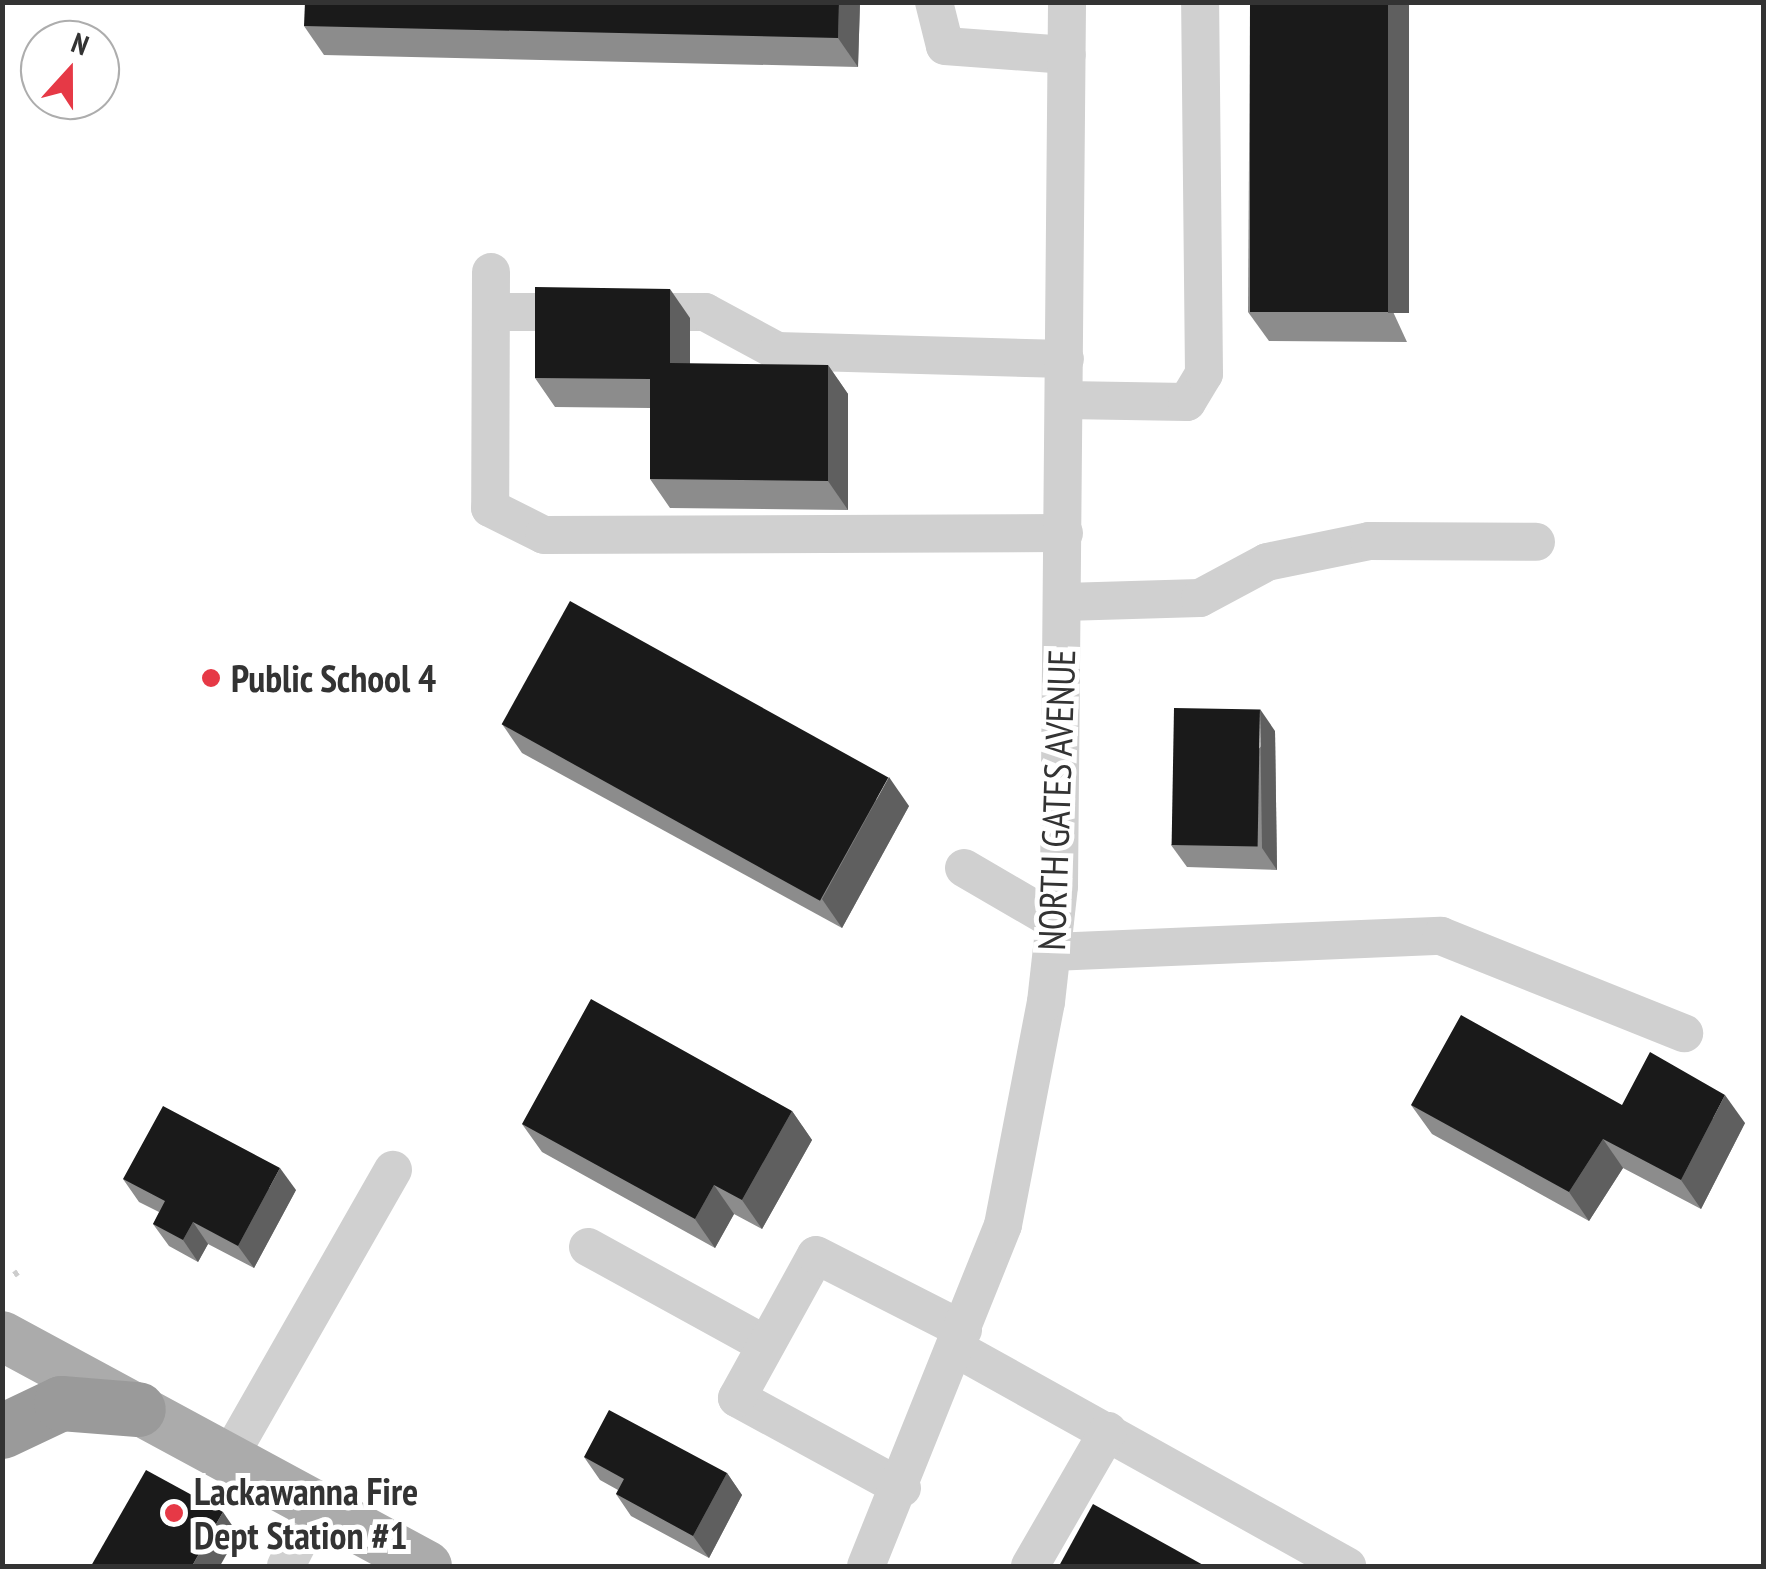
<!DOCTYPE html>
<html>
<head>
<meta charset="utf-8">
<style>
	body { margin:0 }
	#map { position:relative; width:1766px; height:1569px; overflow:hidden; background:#fff; font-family:"PT Sans Narrow",sans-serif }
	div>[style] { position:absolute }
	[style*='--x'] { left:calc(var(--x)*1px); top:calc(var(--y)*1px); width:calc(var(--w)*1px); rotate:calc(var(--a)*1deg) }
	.path>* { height:6px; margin-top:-3px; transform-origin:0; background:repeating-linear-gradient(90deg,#cdcdcd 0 5px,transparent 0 10px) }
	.minor>* { height:38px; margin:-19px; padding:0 19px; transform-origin:19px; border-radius:19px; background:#d0d0d0 }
	.major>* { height:50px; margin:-25px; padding:0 25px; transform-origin:25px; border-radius:25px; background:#ababab }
	.highway>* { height:55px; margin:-27.5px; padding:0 27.5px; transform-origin:27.5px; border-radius:27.5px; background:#9a9a9a }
	.wall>* { inset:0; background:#8c8c8c }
	.shaded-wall>* { inset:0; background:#5f5f5f; transform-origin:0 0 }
	.building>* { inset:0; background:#1a1a1a; transform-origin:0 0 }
	.dots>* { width:28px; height:28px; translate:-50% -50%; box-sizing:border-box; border:5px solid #fff; border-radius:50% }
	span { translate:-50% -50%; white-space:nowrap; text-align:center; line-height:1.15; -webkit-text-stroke:10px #fff; paint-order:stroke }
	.poi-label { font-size:38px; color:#333; font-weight:700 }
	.left { translate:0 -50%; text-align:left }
	.street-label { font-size:38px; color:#333 }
	.frame { position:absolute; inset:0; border:5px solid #333; pointer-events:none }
	.north { position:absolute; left:20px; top:20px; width:100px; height:100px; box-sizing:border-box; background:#fff; border:2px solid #adadad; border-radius:50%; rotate:21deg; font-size:28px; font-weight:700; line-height:40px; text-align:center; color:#333 }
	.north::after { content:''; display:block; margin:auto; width:35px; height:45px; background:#e63946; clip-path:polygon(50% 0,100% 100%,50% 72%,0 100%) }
</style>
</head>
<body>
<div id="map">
	<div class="path">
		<i style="--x:14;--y:1275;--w:5;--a:-37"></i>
	</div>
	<div class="minor">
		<i style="--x:934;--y:2;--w:45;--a:76"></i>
		<i style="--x:945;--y:46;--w:122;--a:4.2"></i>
		<i style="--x:491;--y:272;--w:236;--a:90.2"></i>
		<i style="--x:490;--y:508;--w:60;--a:26.6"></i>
		<i style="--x:544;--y:535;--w:520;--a:-0.22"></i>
		<i style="--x:491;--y:312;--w:214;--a:0"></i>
		<i style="--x:705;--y:312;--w:82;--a:28.4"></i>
		<i style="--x:777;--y:351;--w:288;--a:1.6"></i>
		<i style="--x:1065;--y:400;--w:122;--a:0.9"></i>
		<i style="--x:1187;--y:402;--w:33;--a:-59"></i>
		<i style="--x:1204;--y:374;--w:372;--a:-90.6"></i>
		<i style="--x:1064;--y:602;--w:136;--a:-1.7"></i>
		<i style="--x:1200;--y:598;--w:76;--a:-28.2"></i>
		<i style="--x:1267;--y:562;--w:104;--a:-11.6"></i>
		<i style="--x:1369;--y:541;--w:167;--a:0.3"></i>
		<i style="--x:964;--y:868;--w:105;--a:30.2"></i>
		<i style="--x:1052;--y:952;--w:389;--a:-2.4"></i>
		<i style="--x:1441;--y:936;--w:262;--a:21.8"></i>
		<i style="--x:588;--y:1247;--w:203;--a:28.8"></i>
		<i style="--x:955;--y:1348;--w:449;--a:29.1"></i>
		<i style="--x:228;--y:1459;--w:333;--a:-60.3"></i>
		<i style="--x:902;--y:1488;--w:188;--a:-151.4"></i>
		<i style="--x:737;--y:1398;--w:163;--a:-61.1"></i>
		<i style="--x:816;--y:1255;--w:165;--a:27"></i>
		<i style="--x:286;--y:1566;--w:66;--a:-63"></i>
		<i style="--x:866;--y:1566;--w:367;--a:-68.1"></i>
		<i style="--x:1003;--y:1225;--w:227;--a:-79.1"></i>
		<i style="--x:1046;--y:1002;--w:117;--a:-83.6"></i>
		<i style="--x:1059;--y:886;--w:884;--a:-89.48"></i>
		<i style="--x:1030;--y:1566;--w:156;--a:-60"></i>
	</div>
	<div class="major">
		<i style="--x:2;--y:1336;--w:483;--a:28.4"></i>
	</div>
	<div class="highway">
		<i style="--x:2;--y:1431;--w:65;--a:-25.4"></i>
		<i style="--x:61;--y:1403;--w:77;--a:4.5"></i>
	</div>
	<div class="wall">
		<i style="clip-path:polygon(860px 2px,858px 67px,324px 55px,304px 26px)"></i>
		<i style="clip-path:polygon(1250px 2px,1407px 342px,1269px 341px,1248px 312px)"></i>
		<i style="clip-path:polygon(690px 318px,690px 364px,828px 365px,848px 394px,848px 510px,670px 508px,650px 479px,650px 408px,555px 407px,535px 378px)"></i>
		<i style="clip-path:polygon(502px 724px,909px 806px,842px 928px,522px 753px)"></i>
		<i style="clip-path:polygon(1275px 731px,1277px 870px,1187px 867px,1171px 845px)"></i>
		<i style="clip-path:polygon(1411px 1105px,1622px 1105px,1745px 1123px,1701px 1209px,1623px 1168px,1589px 1221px,1432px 1134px)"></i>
		<i style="clip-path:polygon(792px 1111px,812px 1140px,762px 1229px,734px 1214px,715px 1248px,542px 1152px,522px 1124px)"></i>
		<i style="clip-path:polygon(123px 1179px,296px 1190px,254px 1268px,208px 1244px,198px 1262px,169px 1246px,153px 1224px,159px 1212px,139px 1202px)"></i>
		<i style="clip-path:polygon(584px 1457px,727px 1473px,742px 1495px,709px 1558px,631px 1516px,616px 1494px,618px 1490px,600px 1480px)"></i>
	</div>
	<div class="shaded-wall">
		<i style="clip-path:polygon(839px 2px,860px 2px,858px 67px,838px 38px)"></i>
		<i style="left:1388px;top:2px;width:21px;height:311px"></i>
		<i style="clip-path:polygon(670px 289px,690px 318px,690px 392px,670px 363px)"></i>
		<i style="clip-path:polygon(828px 365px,848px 394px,848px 510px,828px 481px)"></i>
		<i style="clip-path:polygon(1260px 709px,1275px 731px,1277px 870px,1262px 848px)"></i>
		<i style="clip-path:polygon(889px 777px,909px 806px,842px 928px,822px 899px)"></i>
		<i style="clip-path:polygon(1725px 1095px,1745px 1123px,1701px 1209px,1681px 1180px)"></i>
		<i style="clip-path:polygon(792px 1111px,812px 1140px,762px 1229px,742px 1200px)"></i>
		<i style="clip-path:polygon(1603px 1139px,1623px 1168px,1589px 1221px,1569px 1192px)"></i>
		<i style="clip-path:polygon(280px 1168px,296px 1190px,254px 1268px,238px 1246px)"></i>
		<i style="clip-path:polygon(714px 1185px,734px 1214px,715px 1248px,695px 1219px)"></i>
		<i style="clip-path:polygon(193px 1222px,208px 1244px,198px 1262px,183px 1240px)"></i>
		<i style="clip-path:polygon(727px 1473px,742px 1495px,709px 1558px,693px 1536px)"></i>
		<i style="clip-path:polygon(223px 1512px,238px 1534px,220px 1566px,192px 1566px)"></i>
	</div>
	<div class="building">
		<i style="clip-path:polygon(305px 2px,839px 2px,838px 38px,304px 26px)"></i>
		<i style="left:1250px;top:2px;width:138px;height:310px"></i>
		<i style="clip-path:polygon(535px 287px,670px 289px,670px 363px,828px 365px,828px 481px,650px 479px,650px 379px,535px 378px)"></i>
		<i style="left:570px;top:601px;width:364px;height:141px;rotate:29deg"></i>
		<i style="left:1174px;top:708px;width:86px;height:137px;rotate:1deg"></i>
		<i style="clip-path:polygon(591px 999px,792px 1111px,742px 1200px,714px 1185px,695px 1219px,522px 1124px)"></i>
		<i style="clip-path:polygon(1461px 1015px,1622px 1105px,1650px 1052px,1725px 1095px,1681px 1180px,1603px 1139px,1569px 1192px,1411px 1105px)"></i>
		<i style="clip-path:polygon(163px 1106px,280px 1168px,238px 1246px,193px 1222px,183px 1240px,153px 1224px,165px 1201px,123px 1179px)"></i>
		<i style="clip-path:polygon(609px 1410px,727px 1473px,693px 1536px,616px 1494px,624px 1479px,584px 1457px)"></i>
		<i style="clip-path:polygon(146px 1470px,223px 1512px,192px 1566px,91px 1566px)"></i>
		<i style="clip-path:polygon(1093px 1504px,1205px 1566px,1059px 1566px)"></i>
	</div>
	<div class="dots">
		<i style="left:211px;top:678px;background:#e63946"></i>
		<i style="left:174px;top:1513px;background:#e63946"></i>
	</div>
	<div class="poi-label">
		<span class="left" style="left:231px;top:678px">Public School 4</span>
		<span class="left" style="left:194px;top:1513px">Lackawanna Fire<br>Dept Station #1</span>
	</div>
	<div class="street-label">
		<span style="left:1056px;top:800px;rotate:-88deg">NORTH GATES AVENUE</span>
	</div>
	<div class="frame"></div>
	<div class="north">N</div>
</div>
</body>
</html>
